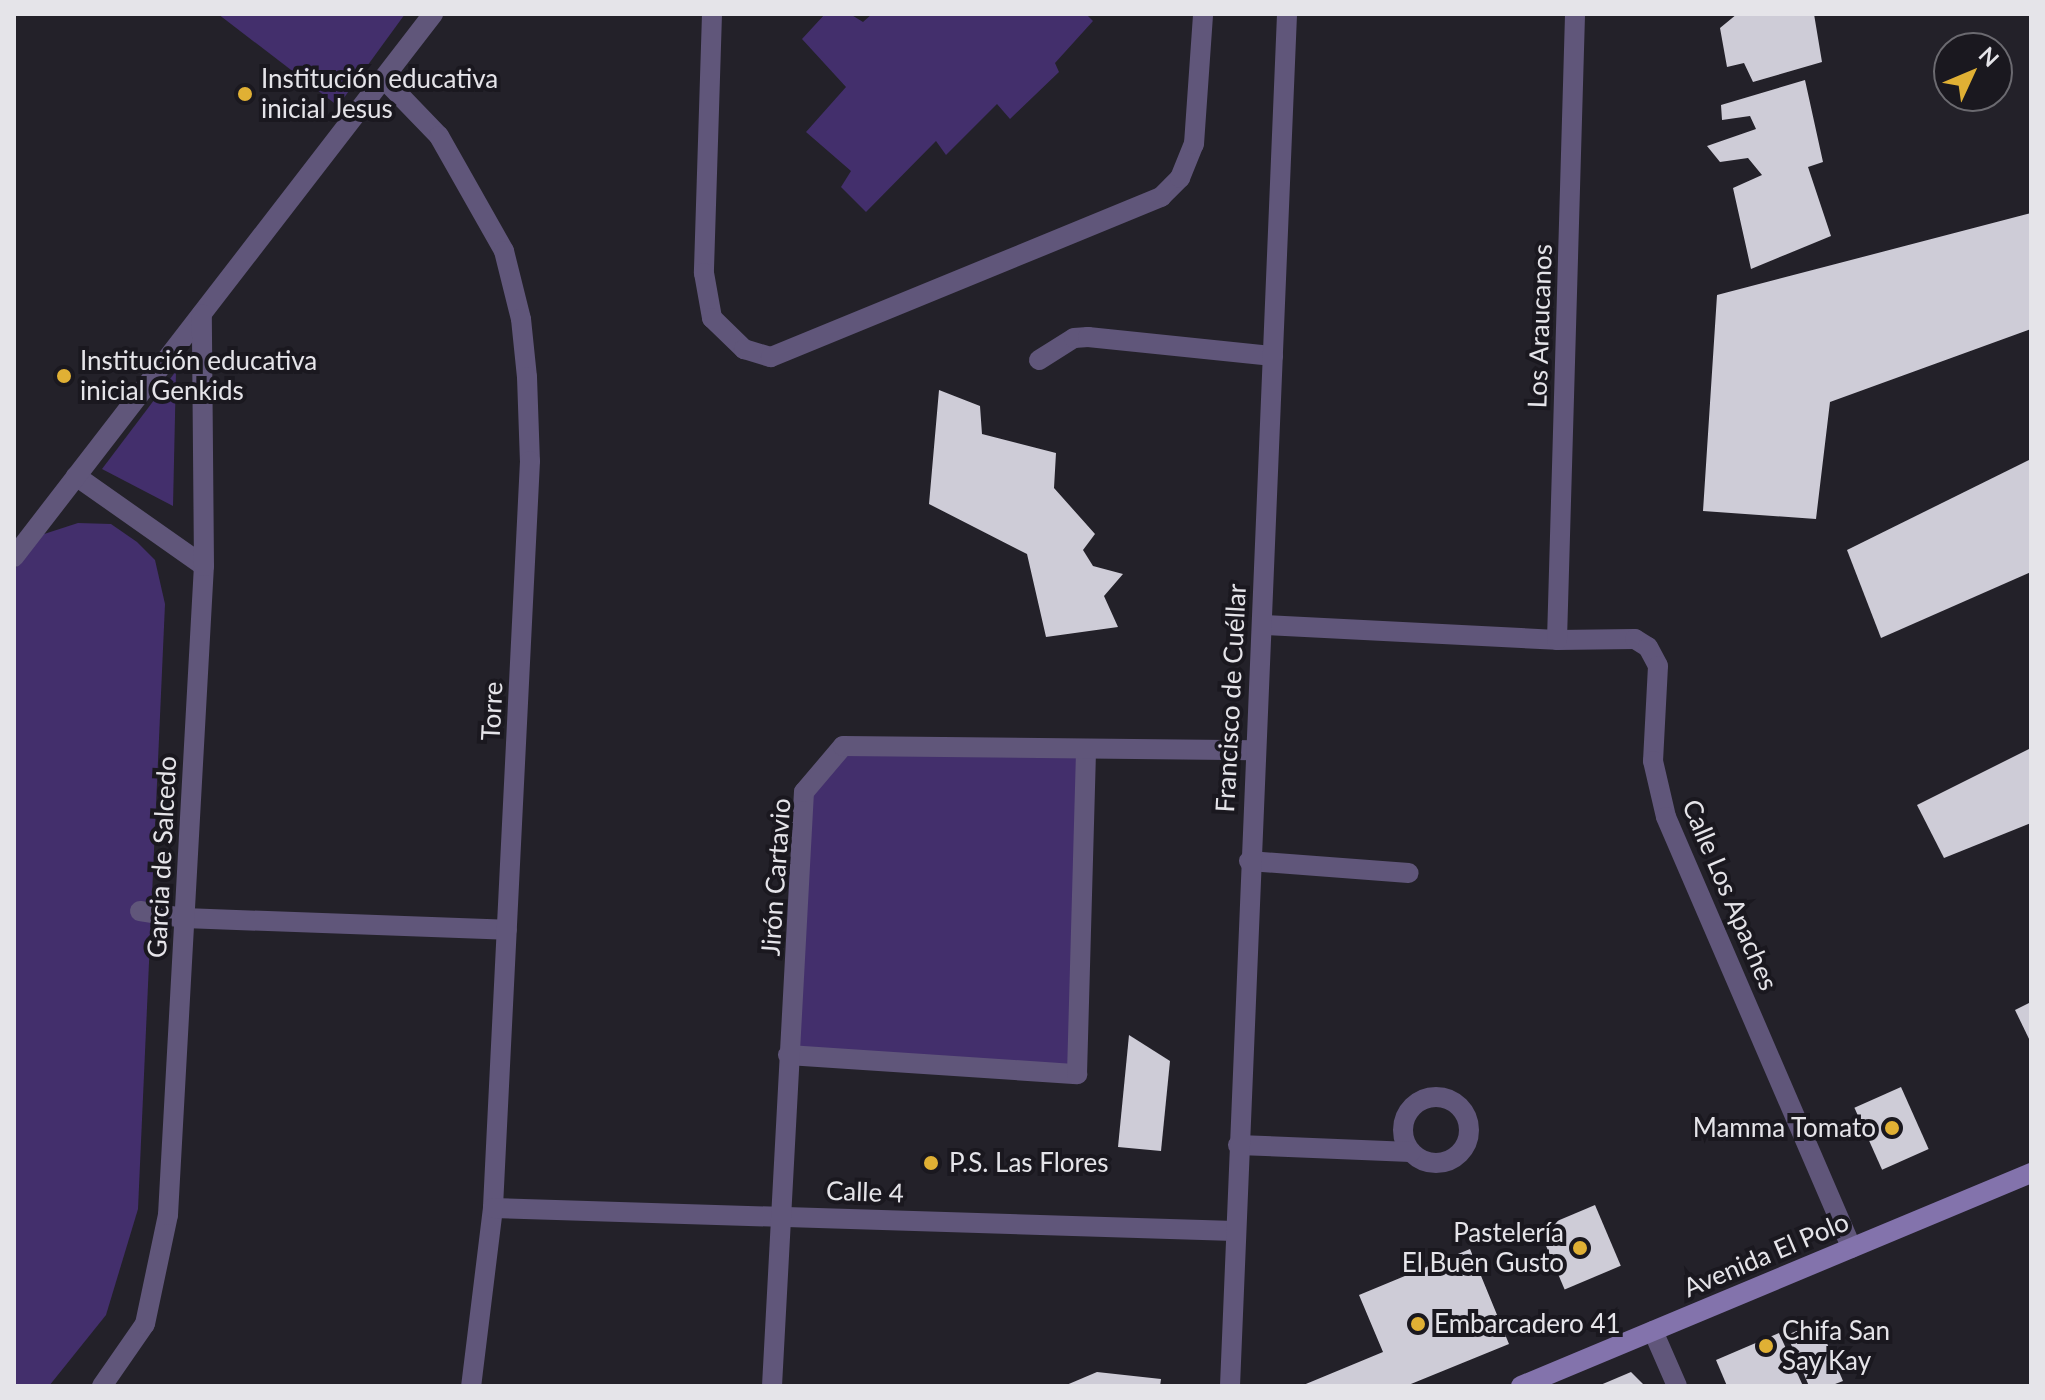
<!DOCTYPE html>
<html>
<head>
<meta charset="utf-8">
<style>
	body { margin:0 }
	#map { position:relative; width:2045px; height:1400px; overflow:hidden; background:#232129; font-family:Lato,sans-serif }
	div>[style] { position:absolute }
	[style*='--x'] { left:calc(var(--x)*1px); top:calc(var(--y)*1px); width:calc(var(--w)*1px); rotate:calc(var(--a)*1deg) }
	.green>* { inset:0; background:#432f6c }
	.building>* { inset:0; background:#ceccd7; transform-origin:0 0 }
	.service>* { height:20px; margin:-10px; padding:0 10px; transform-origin:10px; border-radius:10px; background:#60567a }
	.pedestrian>* { height:20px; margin:-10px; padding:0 10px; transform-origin:10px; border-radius:10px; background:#60567a }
	.minor>* { height:20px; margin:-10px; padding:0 10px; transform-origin:10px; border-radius:10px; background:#60567a }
	.minor>.ring { margin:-10px; padding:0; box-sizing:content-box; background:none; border:20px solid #60567a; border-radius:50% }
	.secondary>* { height:20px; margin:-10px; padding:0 10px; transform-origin:10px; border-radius:10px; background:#8373ac }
	.dots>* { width:22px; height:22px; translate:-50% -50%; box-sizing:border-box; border:4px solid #1a181f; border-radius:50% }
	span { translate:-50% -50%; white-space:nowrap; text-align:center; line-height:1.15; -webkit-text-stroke:8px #1a181f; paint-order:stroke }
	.poi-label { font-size:26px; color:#e5e4e9 }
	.left { translate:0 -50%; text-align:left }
	.right { translate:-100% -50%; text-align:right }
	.street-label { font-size:26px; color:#e5e4e9 }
	.frame { position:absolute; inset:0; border:16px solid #e5e4e9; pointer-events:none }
	.north { position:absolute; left:1933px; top:32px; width:80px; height:80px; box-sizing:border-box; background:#1a181f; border:2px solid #6b6a70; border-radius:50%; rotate:46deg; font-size:22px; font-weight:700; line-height:32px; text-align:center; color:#e5e4e9 }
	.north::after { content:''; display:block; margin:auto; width:28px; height:36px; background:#e0b034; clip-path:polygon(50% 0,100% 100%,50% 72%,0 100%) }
</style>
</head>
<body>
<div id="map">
	<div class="green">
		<i style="clip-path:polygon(218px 14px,405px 14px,338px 106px)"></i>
		<i style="clip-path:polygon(825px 14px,850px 14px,863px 22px,872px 14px,1086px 14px,1093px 21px,1055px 63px,1059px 72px,1010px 119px,997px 104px,946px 155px,936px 141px,866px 212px,841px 187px,851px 171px,806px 132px,846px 87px,802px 39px)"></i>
		<i style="clip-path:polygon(176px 371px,173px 506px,102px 469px)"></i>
		<i style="clip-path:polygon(78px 523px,111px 524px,137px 542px,155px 560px,165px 604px,138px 1209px,106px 1315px,49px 1386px,14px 1386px,14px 570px,41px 535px)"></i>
		<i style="clip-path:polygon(843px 746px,1086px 749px,1077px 1074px,788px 1055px,804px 792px)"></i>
	</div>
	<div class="building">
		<i style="clip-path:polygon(1737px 14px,1814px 14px,1822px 62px,1753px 82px,1744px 63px,1727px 67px,1720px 28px)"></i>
		<i style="clip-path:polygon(1805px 80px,1823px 162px,1808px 167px,1831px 236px,1751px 269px,1733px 188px,1762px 175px,1748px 158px,1720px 162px,1707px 146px,1756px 129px,1750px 116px,1722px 120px,1721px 105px)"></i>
		<i style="clip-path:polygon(2031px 213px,2031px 329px,1830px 402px,1816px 519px,1703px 511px,1717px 295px)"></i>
		<i style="clip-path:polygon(939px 390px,980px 406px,982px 434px,1056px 453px,1054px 488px,1095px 534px,1083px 550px,1093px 566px,1123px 574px,1104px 596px,1118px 627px,1046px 637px,1027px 554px,929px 504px)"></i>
		<i style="clip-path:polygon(2031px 459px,2031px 572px,1881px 638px,1847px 550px)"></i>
		<i style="clip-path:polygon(2031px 748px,2031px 823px,1944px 858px,1917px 805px)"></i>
		<i style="clip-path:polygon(2031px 1002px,2031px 1043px,2015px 1010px)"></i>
		<i style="clip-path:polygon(1129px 1035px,1170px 1061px,1161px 1151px,1118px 1147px)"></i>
		<i style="left:1901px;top:1087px;width:68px;height:51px;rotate:66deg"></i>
		<i style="left:1595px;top:1205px;width:66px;height:61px;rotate:67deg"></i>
		<i style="clip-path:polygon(1470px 1249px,1509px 1344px,1406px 1386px,1301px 1386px,1383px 1352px,1359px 1295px)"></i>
		<i style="clip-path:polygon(1818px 1322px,1843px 1381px,1830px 1386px,1809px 1386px,1787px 1335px)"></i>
		<i style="clip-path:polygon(1779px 1333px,1803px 1386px,1727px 1386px,1716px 1360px)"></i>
		<i style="clip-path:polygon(1097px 1372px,1161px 1379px,1160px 1386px,1064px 1386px)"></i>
		<i style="clip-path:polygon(1631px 1372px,1645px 1386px,1598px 1386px)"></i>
	</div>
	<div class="service">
		<i style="--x:1249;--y:861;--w:160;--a:4.3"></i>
	</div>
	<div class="pedestrian">
		<i style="--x:140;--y:911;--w:45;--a:9"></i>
		<i style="--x:184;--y:918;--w:323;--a:2.1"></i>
	</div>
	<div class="minor">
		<i style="--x:712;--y:14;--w:259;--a:91.8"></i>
		<i style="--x:704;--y:273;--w:46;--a:79.9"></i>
		<i style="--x:712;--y:318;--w:45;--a:44.1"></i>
		<i style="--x:744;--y:349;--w:28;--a:17"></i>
		<i style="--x:771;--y:357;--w:422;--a:-22.3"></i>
		<i style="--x:1161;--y:197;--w:27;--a:-45"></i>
		<i style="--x:1180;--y:178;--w:37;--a:-68"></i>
		<i style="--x:1194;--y:144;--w:130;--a:-86"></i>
		<i style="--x:384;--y:79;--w:79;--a:46"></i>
		<i style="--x:439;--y:136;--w:132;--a:60.5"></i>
		<i style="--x:504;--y:251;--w:70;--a:76"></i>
		<i style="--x:521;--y:319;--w:58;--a:84.1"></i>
		<i style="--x:527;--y:377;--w:84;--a:88"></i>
		<i style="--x:530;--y:461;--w:748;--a:92.84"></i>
		<i style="--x:493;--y:1208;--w:179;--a:97"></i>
		<i style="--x:1039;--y:360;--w:41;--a:-32.2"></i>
		<i style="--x:1074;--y:338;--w:14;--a:-4"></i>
		<i style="--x:1088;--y:337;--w:186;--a:5.9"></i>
		<i style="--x:76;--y:476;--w:156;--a:35.1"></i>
		<i style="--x:14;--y:557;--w:686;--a:-52.34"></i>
		<i style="--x:1263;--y:625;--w:294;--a:2.9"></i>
		<i style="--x:1557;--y:640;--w:78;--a:-0.7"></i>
		<i style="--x:1635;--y:639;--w:15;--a:32"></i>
		<i style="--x:1648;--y:647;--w:21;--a:62"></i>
		<i style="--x:1658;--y:666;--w:95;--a:93"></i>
		<i style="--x:1653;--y:761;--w:57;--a:76.9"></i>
		<i style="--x:1666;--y:817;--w:469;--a:66.7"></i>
		<i style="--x:1557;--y:640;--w:626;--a:-88.35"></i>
		<i style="--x:788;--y:1055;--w:290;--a:3.8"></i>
		<i style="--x:1077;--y:1074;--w:325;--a:-88.4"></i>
		<i class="ring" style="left:1403px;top:1097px;width:46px;height:46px"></i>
		<i style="--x:1238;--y:1145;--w:173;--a:2.3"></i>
		<i style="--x:493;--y:1208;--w:742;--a:1.78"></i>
		<i style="--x:1653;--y:1331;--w:60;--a:66.4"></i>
		<i style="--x:102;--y:1386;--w:75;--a:-55.3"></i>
		<i style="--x:145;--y:1324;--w:111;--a:-78.1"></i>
		<i style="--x:168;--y:1215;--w:650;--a:-86.83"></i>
		<i style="--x:204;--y:566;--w:252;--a:-90.5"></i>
		<i style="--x:772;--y:1386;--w:595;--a:-86.92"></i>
		<i style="--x:804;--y:792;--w:60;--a:-49.7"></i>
		<i style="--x:843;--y:746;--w:410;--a:0.6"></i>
		<i style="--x:1230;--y:1386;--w:1373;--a:-87.62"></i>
	</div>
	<div class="secondary">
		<i style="--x:1521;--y:1386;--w:553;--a:-22.67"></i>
	</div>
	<div class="dots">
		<i style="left:245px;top:94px;background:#e0b034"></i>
		<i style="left:64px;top:376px;background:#e0b034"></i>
		<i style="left:1892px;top:1128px;background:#e0b034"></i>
		<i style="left:931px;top:1163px;background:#e0b034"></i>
		<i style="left:1580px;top:1248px;background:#e0b034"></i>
		<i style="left:1418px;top:1324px;background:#e0b034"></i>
		<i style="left:1766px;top:1346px;background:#e0b034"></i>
	</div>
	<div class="poi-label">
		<span class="left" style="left:261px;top:94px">Institución educativa<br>inicial Jesus</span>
		<span class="left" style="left:80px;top:376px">Institución educativa<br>inicial Genkids</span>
		<span class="right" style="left:1876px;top:1128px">Mamma Tomato</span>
		<span class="left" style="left:949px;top:1163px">P.S. Las Flores</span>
		<span class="right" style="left:1564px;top:1248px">Pastelería<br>El Buen Gusto</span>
		<span class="left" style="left:1434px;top:1324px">Embarcadero 41</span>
		<span class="left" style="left:1782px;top:1346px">Chifa San<br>Say Kay</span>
	</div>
	<div class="street-label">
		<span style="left:1540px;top:326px;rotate:-88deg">Los Araucanos</span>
		<span style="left:1231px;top:698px;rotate:-87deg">Francisco de Cuéllar</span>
		<span style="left:492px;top:711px;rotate:-87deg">Torre</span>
		<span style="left:162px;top:857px;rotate:-87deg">Garcia de Salcedo</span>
		<span style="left:776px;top:877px;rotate:-86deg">Jirón Cartavio</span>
		<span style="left:1730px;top:895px;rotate:67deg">Calle Los Apaches</span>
		<span style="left:865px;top:1192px;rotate:2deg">Calle 4</span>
		<span style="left:1766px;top:1255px;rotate:-23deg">Avenida El Polo</span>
	</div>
	<div class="frame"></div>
	<div class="north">N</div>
</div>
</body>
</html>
